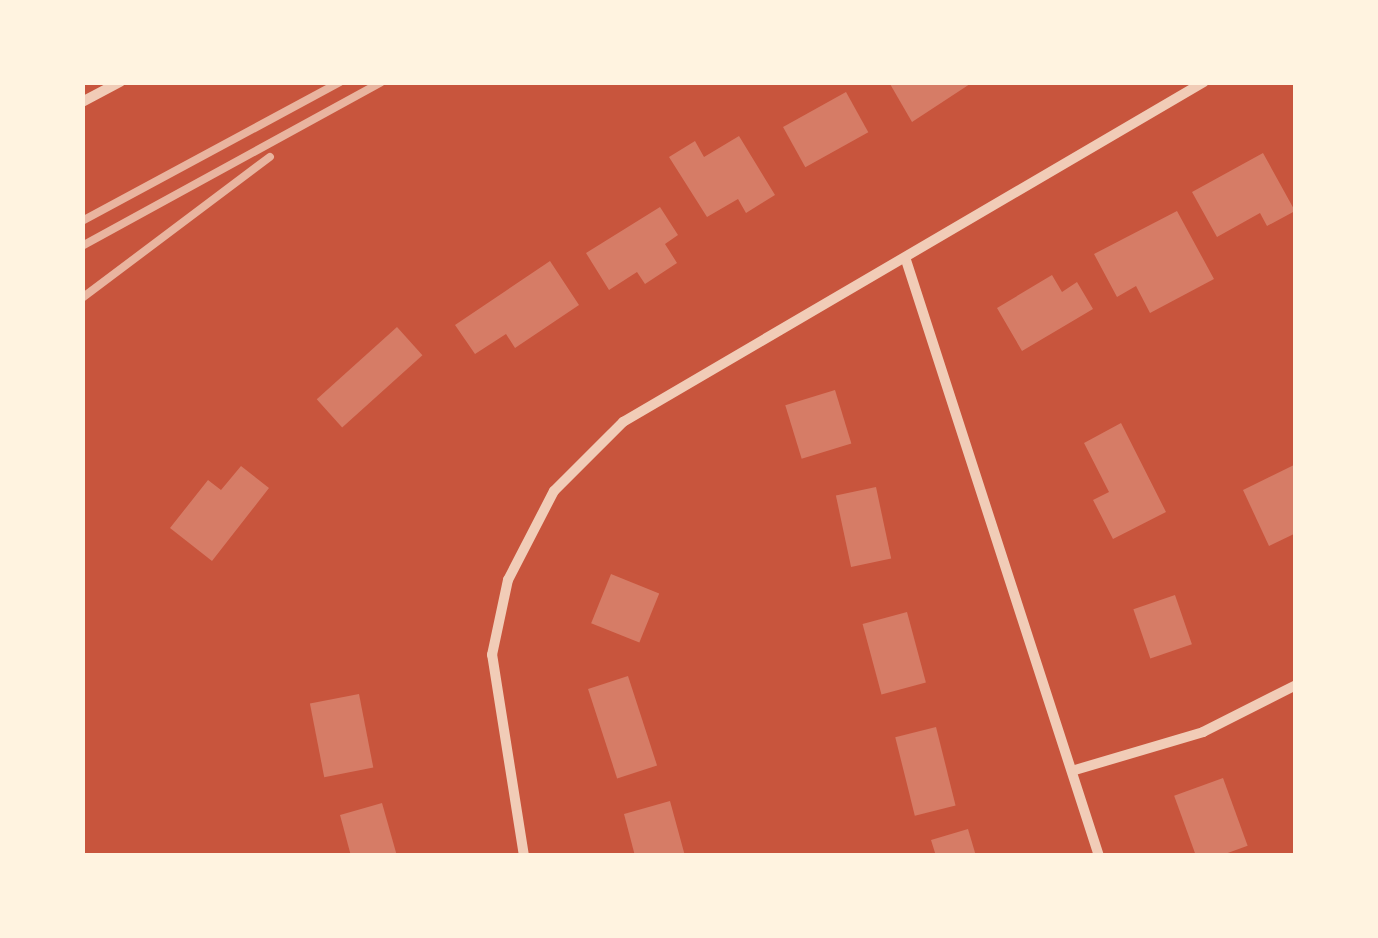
<!DOCTYPE html>
<html>
<head>
<meta charset="utf-8">
<style>
	body { margin:0 }
	#map { position:relative; width:1378px; height:938px; overflow:hidden; background:#c8553d; font-family:"Fira Sans Condensed",sans-serif }
	div>[style] { position:absolute }
	[style*='--x'] { left:calc(var(--x)*1px); top:calc(var(--y)*1px); width:calc(var(--w)*1px); rotate:calc(var(--a)*1deg) }
	.building>* { inset:0; background:#d67c66; transform-origin:0 0 }
	.minor>* { height:10px; margin:-5px; padding:0 5px; transform-origin:5px; border-radius:5px; background:#f1ccb7 }
	.rail>* { height:8px; margin:-4px; padding:0 4px; transform-origin:4px; border-radius:4px; background:#e9b49f }
	span { translate:-50% -50%; white-space:nowrap; text-align:center; line-height:1.15; -webkit-text-stroke:9px #fff3e0; paint-order:stroke }
	.frame { position:absolute; inset:0; border:85px solid #fff3e0; pointer-events:none }
</style>
</head>
<body>
<div id="map">
	<div class="building">
		<i style="clip-path:polygon(973px 82px,912px 122px,890px 84px,893px 82px)"></i>
		<i style="left:846px;top:92px;width:46px;height:72px;rotate:61deg"></i>
		<i style="clip-path:polygon(739px 136px,775px 195px,746px 213px,738px 199px,707px 217px,669px 157px,695px 141px,704px 157px)"></i>
		<i style="clip-path:polygon(1263px 153px,1295px 211px,1267px 226px,1260px 213px,1217px 237px,1192px 192px)"></i>
		<i style="clip-path:polygon(660px 207px,678px 235px,665px 244px,677px 263px,645px 284px,637px 272px,609px 290px,586px 253px)"></i>
		<i style="clip-path:polygon(1177px 211px,1214px 279px,1150px 313px,1136px 286px,1117px 297px,1094px 254px)"></i>
		<i style="clip-path:polygon(550px 261px,579px 305px,515px 348px,506px 334px,475px 354px,455px 325px)"></i>
		<i style="clip-path:polygon(1052px 275px,1062px 292px,1077px 282px,1093px 309px,1022px 351px,997px 308px)"></i>
		<i style="left:397px;top:327px;width:38px;height:108px;rotate:48deg"></i>
		<i style="left:835px;top:390px;width:56px;height:52px;rotate:73deg"></i>
		<i style="clip-path:polygon(1121px 423px,1166px 512px,1113px 539px,1093px 500px,1109px 492px,1084px 443px)"></i>
		<i style="clip-path:polygon(1296px 464px,1296px 533px,1269px 546px,1243px 490px)"></i>
		<i style="clip-path:polygon(241px 466px,269px 488px,212px 561px,170px 528px,208px 480px,221px 490px)"></i>
		<i style="left:876px;top:487px;width:73px;height:41px;rotate:78deg"></i>
		<i style="left:611px;top:574px;width:52px;height:53px;rotate:22deg"></i>
		<i style="left:1175px;top:595px;width:52px;height:44px;rotate:71deg"></i>
		<i style="left:907px;top:612px;width:73px;height:46px;rotate:75deg"></i>
		<i style="left:628px;top:676px;width:94px;height:42px;rotate:72deg"></i>
		<i style="left:359px;top:694px;width:75px;height:50px;rotate:79deg"></i>
		<i style="left:936px;top:727px;width:81px;height:42px;rotate:76deg"></i>
		<i style="left:1223px;top:778px;width:72px;height:52px;rotate:70deg"></i>
		<i style="clip-path:polygon(670px 801px,685px 856px,635px 856px,624px 814px)"></i>
		<i style="clip-path:polygon(382px 803px,397px 856px,351px 856px,340px 815px)"></i>
		<i style="clip-path:polygon(968px 829px,976px 856px,936px 856px,931px 840px)"></i>
	</div>
	<div class="minor">
		<i style="--x:82;--y:102;--w:43;--a:-27.8"></i>
		<i style="--x:906;--y:260;--w:626;--a:72.06"></i>
		<i style="--x:1075;--y:770;--w:134;--a:-16.5"></i>
		<i style="--x:1203;--y:732;--w:104;--a:-26.8"></i>
		<i style="--x:524;--y:856;--w:204;--a:-99"></i>
		<i style="--x:492;--y:655;--w:77;--a:-78"></i>
		<i style="--x:508;--y:580;--w:100;--a:-62.7"></i>
		<i style="--x:554;--y:491;--w:98;--a:-45"></i>
		<i style="--x:623;--y:422;--w:673;--a:-30.34"></i>
	</div>
	<div class="rail">
		<i style="--x:82;--y:221;--w:293;--a:-28.3"></i>
		<i style="--x:82;--y:246;--w:341;--a:-28.7"></i>
		<i style="--x:82;--y:298;--w:235;--a:-36.9"></i>
	</div>
	<div class="frame"></div>
</div>
</body>
</html>
